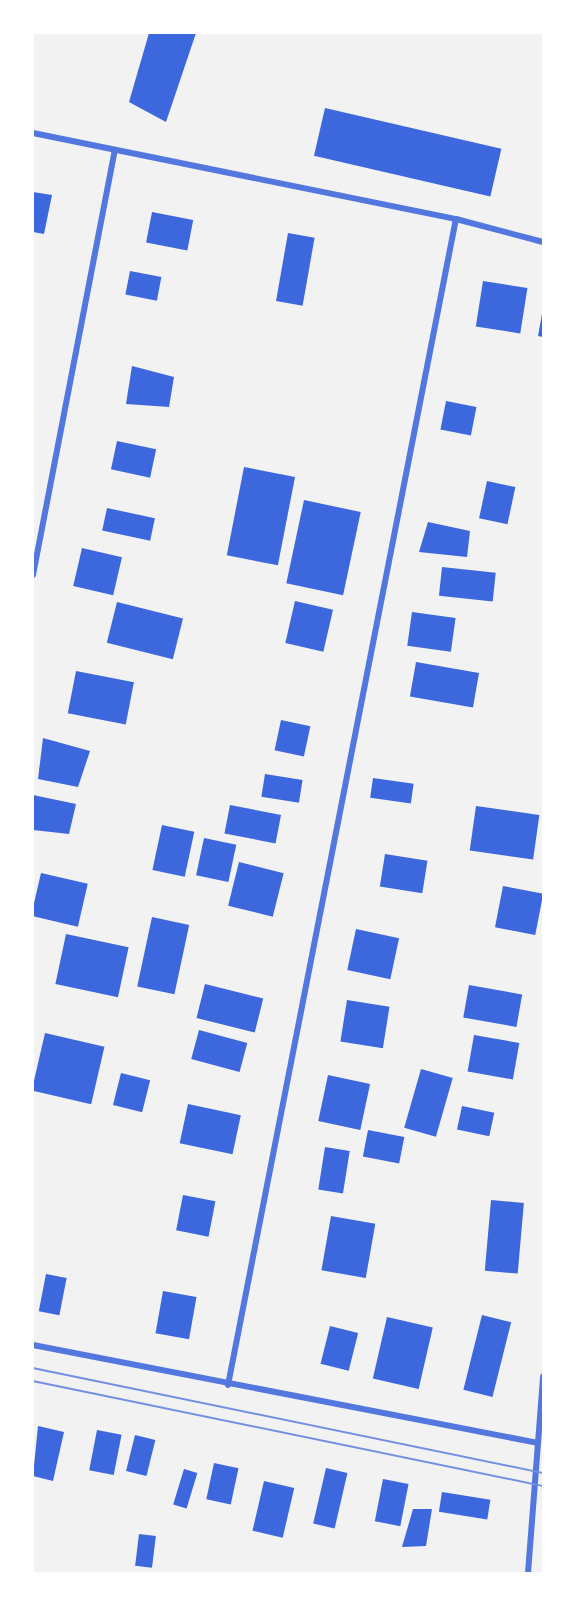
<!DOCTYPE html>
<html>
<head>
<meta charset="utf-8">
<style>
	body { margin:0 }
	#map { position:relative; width:576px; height:1606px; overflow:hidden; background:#f2f2f2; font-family:Montserrat,sans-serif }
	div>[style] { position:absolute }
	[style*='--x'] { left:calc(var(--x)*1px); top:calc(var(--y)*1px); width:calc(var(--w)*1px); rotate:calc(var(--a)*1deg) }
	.building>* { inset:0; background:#3d67dc; transform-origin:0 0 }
	.minor>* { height:6px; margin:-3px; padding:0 3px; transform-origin:3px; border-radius:3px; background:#5277de }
	.tram>* { height:1.5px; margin:-0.75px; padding:0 0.75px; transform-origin:0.75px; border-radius:0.75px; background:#7290e2 }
	span { translate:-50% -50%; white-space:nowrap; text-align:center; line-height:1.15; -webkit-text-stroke:5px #fff; paint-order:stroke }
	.frame { position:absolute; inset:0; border:34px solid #fff; pointer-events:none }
</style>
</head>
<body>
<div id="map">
	<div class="building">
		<i style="clip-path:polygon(149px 33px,196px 33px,166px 122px,129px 102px)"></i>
		<i style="left:325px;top:108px;width:181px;height:49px;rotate:13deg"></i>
		<i style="clip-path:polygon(33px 192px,52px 195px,44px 234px,33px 232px)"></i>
		<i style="left:152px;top:212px;width:42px;height:31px;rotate:11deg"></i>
		<i style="left:288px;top:233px;width:27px;height:69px;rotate:10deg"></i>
		<i style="left:130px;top:271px;width:32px;height:24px;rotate:11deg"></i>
		<i style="left:483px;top:281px;width:45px;height:46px;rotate:9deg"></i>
		<i style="clip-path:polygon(542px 314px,543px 314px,543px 337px,538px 336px)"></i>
		<i style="clip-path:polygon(132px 366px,174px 377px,169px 407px,126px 404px)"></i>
		<i style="left:446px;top:401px;width:31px;height:29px;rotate:11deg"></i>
		<i style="left:117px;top:441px;width:40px;height:29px;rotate:12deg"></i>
		<i style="left:244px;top:467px;width:52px;height:90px;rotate:11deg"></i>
		<i style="left:487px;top:481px;width:29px;height:38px;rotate:12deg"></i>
		<i style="left:304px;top:500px;width:58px;height:85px;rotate:12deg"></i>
		<i style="left:107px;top:508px;width:49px;height:23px;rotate:12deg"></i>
		<i style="clip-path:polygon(428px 522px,470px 531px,467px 557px,419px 552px)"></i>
		<i style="left:82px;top:548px;width:41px;height:39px;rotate:13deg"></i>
		<i style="left:442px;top:567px;width:54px;height:29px;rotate:6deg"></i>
		<i style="left:295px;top:601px;width:39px;height:43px;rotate:13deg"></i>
		<i style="left:117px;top:602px;width:68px;height:42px;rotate:14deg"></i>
		<i style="left:412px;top:612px;width:44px;height:34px;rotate:8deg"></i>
		<i style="left:416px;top:662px;width:64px;height:35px;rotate:10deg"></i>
		<i style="left:76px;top:671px;width:59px;height:43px;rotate:11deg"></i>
		<i style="left:281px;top:720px;width:30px;height:31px;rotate:12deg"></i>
		<i style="clip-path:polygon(43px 738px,90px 751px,78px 787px,38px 779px)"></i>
		<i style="left:265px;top:774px;width:38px;height:23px;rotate:9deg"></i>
		<i style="left:373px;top:778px;width:41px;height:20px;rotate:8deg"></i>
		<i style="clip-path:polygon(33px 795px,76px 804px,69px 834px,33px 830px)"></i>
		<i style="left:230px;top:805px;width:52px;height:29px;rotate:11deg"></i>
		<i style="left:476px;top:806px;width:64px;height:45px;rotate:8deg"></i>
		<i style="left:162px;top:825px;width:33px;height:46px;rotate:12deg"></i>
		<i style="left:204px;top:838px;width:33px;height:38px;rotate:12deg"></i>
		<i style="left:385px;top:854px;width:43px;height:33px;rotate:9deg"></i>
		<i style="left:239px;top:862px;width:46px;height:45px;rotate:14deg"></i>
		<i style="left:41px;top:873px;width:48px;height:44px;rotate:13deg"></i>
		<i style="left:503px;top:886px;width:41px;height:42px;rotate:11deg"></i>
		<i style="left:152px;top:917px;width:38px;height:71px;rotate:12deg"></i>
		<i style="left:356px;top:929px;width:44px;height:42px;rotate:12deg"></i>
		<i style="left:66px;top:934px;width:64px;height:51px;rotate:12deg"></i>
		<i style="left:205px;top:984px;width:60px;height:35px;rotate:14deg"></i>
		<i style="left:469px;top:985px;width:54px;height:33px;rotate:10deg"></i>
		<i style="left:347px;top:1000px;width:43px;height:42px;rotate:9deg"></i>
		<i style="left:199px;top:1030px;width:50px;height:30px;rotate:15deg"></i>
		<i style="left:45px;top:1033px;width:61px;height:59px;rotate:13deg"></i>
		<i style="left:474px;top:1035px;width:46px;height:37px;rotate:10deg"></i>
		<i style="left:421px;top:1069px;width:33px;height:61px;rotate:16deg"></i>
		<i style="left:121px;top:1073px;width:30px;height:33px;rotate:14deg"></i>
		<i style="left:328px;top:1075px;width:43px;height:47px;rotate:12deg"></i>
		<i style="left:188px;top:1104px;width:54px;height:40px;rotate:12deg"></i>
		<i style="left:462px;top:1106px;width:33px;height:24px;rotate:12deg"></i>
		<i style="left:368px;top:1130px;width:37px;height:27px;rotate:11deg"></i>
		<i style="left:325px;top:1147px;width:25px;height:43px;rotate:9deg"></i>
		<i style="left:183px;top:1195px;width:33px;height:36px;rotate:11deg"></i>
		<i style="left:491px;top:1200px;width:33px;height:71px;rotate:5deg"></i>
		<i style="left:331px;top:1216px;width:45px;height:55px;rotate:10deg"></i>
		<i style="left:46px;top:1274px;width:21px;height:38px;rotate:11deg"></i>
		<i style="left:163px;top:1291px;width:34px;height:43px;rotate:10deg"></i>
		<i style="left:482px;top:1315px;width:30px;height:77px;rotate:14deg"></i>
		<i style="left:387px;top:1317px;width:47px;height:63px;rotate:13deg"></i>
		<i style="left:330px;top:1326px;width:29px;height:39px;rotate:14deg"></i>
		<i style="clip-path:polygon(38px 1426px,64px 1432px,53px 1481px,33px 1476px)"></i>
		<i style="left:97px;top:1430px;width:25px;height:41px;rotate:11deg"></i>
		<i style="left:135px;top:1435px;width:21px;height:37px;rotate:14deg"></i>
		<i style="left:214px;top:1463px;width:25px;height:37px;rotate:12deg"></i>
		<i style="left:326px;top:1468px;width:22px;height:57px;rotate:13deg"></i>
		<i style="left:184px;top:1469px;width:14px;height:37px;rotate:17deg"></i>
		<i style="left:383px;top:1479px;width:26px;height:43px;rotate:11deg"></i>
		<i style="left:264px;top:1481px;width:31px;height:51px;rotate:13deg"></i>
		<i style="left:442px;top:1492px;width:49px;height:20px;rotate:9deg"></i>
		<i style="clip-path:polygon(413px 1509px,432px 1509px,426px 1546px,402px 1547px)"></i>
		<i style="left:139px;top:1534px;width:17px;height:32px;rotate:7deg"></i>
	</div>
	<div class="minor">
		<i style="--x:33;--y:133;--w:432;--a:11.5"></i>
		<i style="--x:456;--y:219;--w:90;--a:14.8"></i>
		<i style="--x:33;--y:575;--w:432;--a:-79.1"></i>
		<i style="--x:33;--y:1345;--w:514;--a:10.98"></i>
		<i style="--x:228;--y:1385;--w:1188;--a:-78.94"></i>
		<i style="--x:528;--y:1573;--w:197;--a:-85.6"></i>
	</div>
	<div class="tram">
		<i style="--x:33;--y:1368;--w:521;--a:11.63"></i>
		<i style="--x:33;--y:1381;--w:521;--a:11.63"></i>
	</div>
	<div class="frame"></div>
</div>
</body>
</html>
